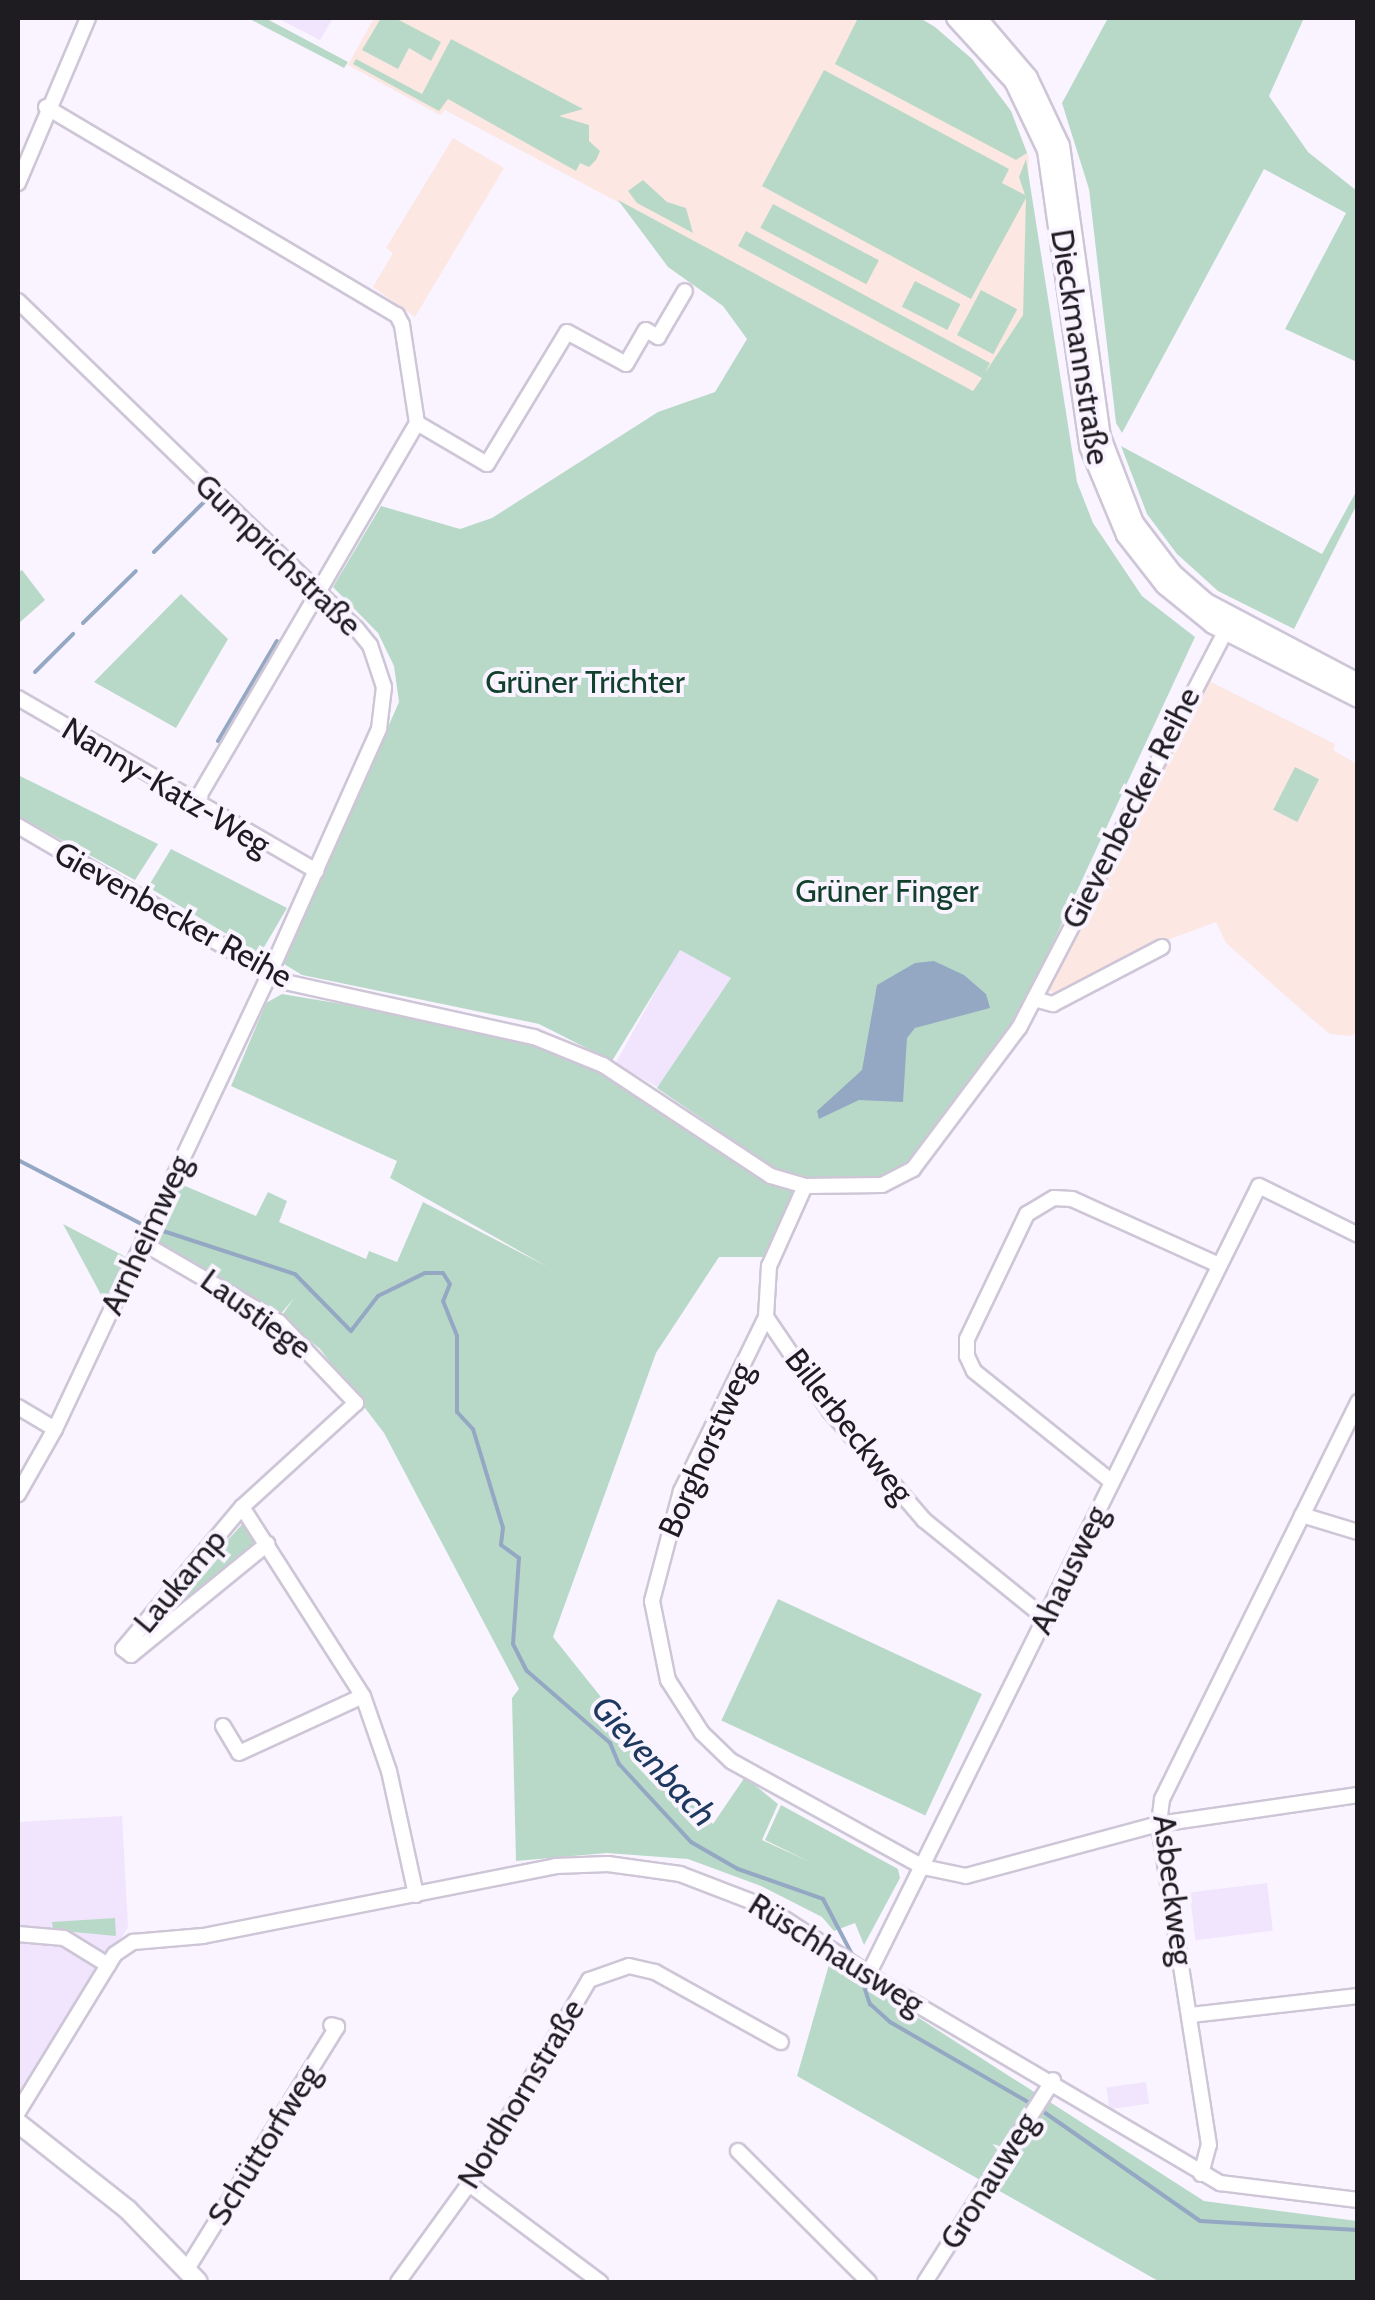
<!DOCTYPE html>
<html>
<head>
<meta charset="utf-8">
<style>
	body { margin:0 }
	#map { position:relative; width:1375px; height:2300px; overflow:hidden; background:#f9f4ff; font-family:Cabin,sans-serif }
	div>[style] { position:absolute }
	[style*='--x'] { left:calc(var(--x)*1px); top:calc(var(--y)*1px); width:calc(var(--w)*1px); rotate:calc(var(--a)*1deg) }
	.built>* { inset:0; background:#f0e5fd; transform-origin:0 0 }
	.education>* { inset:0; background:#fce7e3 }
	.green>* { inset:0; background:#b9d9c8; transform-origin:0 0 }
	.water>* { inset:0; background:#94a8c4 }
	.stream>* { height:4px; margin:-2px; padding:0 2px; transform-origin:2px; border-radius:2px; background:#94a8c4 }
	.roads { filter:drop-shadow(2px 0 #cec6d7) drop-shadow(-2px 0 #cec6d7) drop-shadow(0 2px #cec6d7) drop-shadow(0 -2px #cec6d7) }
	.minor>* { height:14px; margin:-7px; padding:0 7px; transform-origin:7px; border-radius:7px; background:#fff }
	.tertiary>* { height:18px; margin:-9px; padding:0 9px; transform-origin:9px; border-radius:9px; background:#fff }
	span { translate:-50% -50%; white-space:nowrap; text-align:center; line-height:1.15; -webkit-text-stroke:8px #f9f4ff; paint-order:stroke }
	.street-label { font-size:32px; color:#1e1b21 }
	.park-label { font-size:32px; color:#12402d }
	.water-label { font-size:35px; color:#1d3960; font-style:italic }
	.frame { position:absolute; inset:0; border:20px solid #1e1b21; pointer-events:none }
</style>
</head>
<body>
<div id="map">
	<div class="built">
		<i style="clip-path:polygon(277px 18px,333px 18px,320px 40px)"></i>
		<i style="left:679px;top:949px;width:60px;height:131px;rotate:29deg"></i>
		<i style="clip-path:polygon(122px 1816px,128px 1927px,25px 2098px,18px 2093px,18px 1822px)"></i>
		<i style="left:1267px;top:1883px;width:48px;height:78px;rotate:83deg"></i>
		<i style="left:1146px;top:2082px;width:22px;height:40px;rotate:82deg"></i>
	</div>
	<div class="education">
		<i style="clip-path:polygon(374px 18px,920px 18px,972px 59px,1011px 111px,1029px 157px,1023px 315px,974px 392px,445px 110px,440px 115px,348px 65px)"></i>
		<i style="clip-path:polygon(453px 138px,504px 168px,415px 317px,373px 287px,393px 253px,386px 248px)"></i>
		<i style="clip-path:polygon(1209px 681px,1335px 744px,1333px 750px,1357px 764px,1358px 1031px,1351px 1036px,1330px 1034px,1305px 1013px,1226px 943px,1216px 922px,1135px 952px,1055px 994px,1047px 989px)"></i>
	</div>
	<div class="green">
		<i style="clip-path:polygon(248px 18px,265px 18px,348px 62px,344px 68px)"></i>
		<i style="clip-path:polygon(381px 18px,395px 18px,441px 42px,431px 61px,409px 48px,398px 69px,362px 50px)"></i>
		<i style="clip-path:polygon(858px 18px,920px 18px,935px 27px,972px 59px,1011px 111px,1027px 153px,1016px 160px,835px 64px)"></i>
		<i style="clip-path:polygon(1108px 18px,1304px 18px,1269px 96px,1308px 152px,1357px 191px,1357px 362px,1285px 329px,1346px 213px,1264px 169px,1122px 433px,1116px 423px,1089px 189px,1062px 103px)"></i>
		<i style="clip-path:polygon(451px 39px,583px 109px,559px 116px,589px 125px,589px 141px,600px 151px,596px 160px,589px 167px,580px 163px,576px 171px,448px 99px,439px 111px,353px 64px,356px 59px,422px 94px)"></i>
		<i style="clip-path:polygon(824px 70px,1009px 169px,1002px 183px,1025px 195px,1019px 177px,1026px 159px,1077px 482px,1093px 523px,1142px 596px,1195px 637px,1016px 1022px,911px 1165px,886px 1181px,812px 1184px,766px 1170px,765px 1162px,657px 1088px,731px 978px,680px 950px,612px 1061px,539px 1024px,302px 975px,284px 964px,399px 702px,394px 666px,378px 633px,333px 587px,381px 506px,460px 529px,492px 518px,658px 412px,715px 392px,747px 339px,723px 306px,668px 267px,618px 200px,973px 391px,982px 378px,738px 246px,746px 231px,990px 363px,985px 373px,1023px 315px,1026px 198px,971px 299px,762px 186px)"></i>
		<i style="clip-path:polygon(643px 180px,667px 202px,686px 208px,693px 233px,637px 203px,628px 191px)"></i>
		<i style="left:773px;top:204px;width:120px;height:27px;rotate:28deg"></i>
		<i style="left:915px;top:281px;width:51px;height:29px;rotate:27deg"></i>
		<i style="left:981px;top:290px;width:41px;height:51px;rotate:28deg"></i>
		<i style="clip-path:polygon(1121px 446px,1322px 554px,1357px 490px,1357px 504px,1294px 629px,1218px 591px,1177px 554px,1147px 514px)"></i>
		<i style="clip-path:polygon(22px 570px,45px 600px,18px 624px,18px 573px)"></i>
		<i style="clip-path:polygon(181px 594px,228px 639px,176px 728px,94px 682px)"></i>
		<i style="left:1295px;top:767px;width:27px;height:48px;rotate:27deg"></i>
		<i style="clip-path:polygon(18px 775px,158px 844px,135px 880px,18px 816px)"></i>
		<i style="clip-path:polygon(171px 849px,287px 908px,260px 954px,148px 887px)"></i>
		<i style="clip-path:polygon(282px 994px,473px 1026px,529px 1043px,598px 1071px,806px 1192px,772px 1257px,719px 1257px,656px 1353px,553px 1637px,664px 1776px,713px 1824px,745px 1777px,778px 1804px,762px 1840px,810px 1862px,765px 1840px,781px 1805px,898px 1869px,900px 1878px,864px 1945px,855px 1923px,834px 1931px,822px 1917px,761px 1886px,688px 1859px,607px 1853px,516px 1861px,512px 1698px,519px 1689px,384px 1433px,320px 1349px,281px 1317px,294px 1298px,279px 1316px,148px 1247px,178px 1183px,256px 1216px,268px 1192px,287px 1201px,279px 1222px,366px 1259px,369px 1251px,397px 1262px,423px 1202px,548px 1267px,390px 1178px,397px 1161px,231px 1086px,266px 1003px)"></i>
		<i style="clip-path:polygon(63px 1224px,128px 1258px,106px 1304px)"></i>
		<i style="clip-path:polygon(245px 1521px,261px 1542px,184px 1603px,177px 1597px)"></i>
		<i style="left:778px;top:1599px;width:225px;height:134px;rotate:25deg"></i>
		<i style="clip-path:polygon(115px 1918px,116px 1936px,53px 1930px,52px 1922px)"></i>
		<i style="clip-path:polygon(830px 1961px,1204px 2201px,1357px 2221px,1357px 2282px,1160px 2282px,797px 2076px)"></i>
	</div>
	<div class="water">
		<i style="clip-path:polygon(934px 961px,964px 975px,986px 994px,990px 1008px,915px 1028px,907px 1038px,903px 1102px,859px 1100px,819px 1119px,817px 1111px,862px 1070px,877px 985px,915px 963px)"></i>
	</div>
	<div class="stream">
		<i style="--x:250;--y:536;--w:86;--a:44.5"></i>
		<i style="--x:154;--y:552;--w:81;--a:-45"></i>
		<i style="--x:83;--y:623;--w:74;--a:-44.5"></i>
		<i style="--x:35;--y:672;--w:54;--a:-45"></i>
		<i style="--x:79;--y:725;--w:35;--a:31"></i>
		<i style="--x:218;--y:741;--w:116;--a:-59.5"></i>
		<i style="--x:18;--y:1160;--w:145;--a:27.4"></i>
		<i style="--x:157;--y:1229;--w:145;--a:18.1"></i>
		<i style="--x:295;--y:1274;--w:80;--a:45.5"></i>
		<i style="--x:351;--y:1331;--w:44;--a:-52.4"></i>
		<i style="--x:378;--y:1296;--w:52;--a:-26.1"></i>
		<i style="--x:425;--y:1273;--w:18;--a:0"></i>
		<i style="--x:443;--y:1273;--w:13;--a:58"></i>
		<i style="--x:450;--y:1284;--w:18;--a:112"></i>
		<i style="--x:443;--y:1301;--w:38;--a:68"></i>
		<i style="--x:457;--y:1336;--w:76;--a:90"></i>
		<i style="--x:457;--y:1412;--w:23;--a:47"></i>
		<i style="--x:473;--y:1429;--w:103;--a:73.1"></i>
		<i style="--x:503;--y:1528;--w:17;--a:97"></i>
		<i style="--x:501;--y:1545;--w:22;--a:36"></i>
		<i style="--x:519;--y:1558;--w:86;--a:94"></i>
		<i style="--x:513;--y:1644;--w:30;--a:63"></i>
		<i style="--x:527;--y:1671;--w:110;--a:40.9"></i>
		<i style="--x:610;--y:1743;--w:23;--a:67"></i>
		<i style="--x:619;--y:1764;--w:106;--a:47.3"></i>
		<i style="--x:691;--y:1842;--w:54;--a:29.9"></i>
		<i style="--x:738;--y:1869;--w:90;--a:19.4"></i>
		<i style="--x:823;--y:1899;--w:69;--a:62.3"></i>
		<i style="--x:860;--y:1974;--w:32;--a:72"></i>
		<i style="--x:870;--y:2004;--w:27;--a:42"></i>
		<i style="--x:890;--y:2022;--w:165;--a:30.1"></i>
		<i style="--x:1041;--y:2110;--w:194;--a:34.9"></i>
		<i style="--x:1200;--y:2221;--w:158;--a:3.3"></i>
	</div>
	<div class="roads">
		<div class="minor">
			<i style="--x:46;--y:107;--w:408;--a:30.7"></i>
			<i style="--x:397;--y:315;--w:11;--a:63"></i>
			<i style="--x:402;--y:325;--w:99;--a:81.3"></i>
			<i style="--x:417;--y:423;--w:440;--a:120.3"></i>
			<i style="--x:18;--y:183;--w:179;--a:-67"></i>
			<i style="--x:18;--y:301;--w:470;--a:44.1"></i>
			<i style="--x:356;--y:628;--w:22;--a:51"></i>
			<i style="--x:370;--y:645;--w:44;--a:71.6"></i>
			<i style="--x:384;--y:687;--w:42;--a:96.8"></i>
			<i style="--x:379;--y:729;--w:267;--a:114.1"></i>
			<i style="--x:270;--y:973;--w:504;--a:115.24"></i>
			<i style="--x:55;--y:1429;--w:75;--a:119.6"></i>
			<i style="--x:417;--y:423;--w:81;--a:30.4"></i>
			<i style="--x:487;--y:464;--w:154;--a:-58.8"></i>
			<i style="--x:567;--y:332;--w:67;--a:28.5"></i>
			<i style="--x:626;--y:364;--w:39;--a:-60"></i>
			<i style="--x:646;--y:330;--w:14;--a:30"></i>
			<i style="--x:658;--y:337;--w:53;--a:-59.6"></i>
			<i style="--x:18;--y:698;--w:345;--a:30.1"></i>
			<i style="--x:18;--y:826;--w:309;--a:30.3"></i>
			<i style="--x:285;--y:982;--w:255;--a:12.5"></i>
			<i style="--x:534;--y:1037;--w:74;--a:22.1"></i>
			<i style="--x:603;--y:1065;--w:201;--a:33.5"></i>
			<i style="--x:771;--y:1176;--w:35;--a:16"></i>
			<i style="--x:805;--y:1186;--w:77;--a:-0.7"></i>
			<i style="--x:882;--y:1185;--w:35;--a:-27"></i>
			<i style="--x:913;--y:1169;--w:176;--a:-53.1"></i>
			<i style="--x:1019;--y:1028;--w:454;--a:-62.5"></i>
			<i style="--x:1034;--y:999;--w:20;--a:15"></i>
			<i style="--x:1053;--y:1004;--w:123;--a:-27.6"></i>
			<i style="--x:805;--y:1186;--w:88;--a:114.2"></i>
			<i style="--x:769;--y:1266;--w:51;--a:93.4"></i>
			<i style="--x:766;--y:1317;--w:114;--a:55.8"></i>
			<i style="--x:830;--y:1411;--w:144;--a:49.2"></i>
			<i style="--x:924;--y:1520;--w:156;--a:39"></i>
			<i style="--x:143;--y:1243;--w:157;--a:30.2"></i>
			<i style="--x:279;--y:1322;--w:112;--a:46.5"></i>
			<i style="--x:356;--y:1403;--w:154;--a:137.6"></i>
			<i style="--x:242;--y:1507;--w:185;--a:130"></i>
			<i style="--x:123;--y:1649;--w:10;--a:37"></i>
			<i style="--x:131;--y:1655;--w:176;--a:-39.2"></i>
			<i style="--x:766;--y:1317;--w:194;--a:116"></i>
			<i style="--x:681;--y:1491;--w:114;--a:104.8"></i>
			<i style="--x:652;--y:1601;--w:81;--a:78.6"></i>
			<i style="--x:668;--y:1680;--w:63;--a:57.3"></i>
			<i style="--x:702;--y:1733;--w:40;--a:44"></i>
			<i style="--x:731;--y:1761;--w:219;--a:28.9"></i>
			<i style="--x:923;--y:1867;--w:44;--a:11.8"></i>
			<i style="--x:966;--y:1876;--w:200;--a:-15.1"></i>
			<i style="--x:1159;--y:1824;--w:201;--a:-8.3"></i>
			<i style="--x:18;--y:1407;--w:43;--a:30.7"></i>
			<i style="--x:1112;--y:1482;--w:177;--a:-141.2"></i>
			<i style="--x:974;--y:1371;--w:17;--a:-115"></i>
			<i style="--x:967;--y:1356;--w:17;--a:-90"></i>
			<i style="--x:967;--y:1339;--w:139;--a:-64.4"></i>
			<i style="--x:1027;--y:1214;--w:31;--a:-31"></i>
			<i style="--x:1054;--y:1198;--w:18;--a:3"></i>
			<i style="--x:1072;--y:1199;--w:161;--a:24.2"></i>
			<i style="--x:242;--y:1507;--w:224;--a:57.4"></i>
			<i style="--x:363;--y:1696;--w:79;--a:70.9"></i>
			<i style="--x:389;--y:1771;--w:127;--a:77.7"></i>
			<i style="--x:1302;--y:1515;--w:59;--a:16.9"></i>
			<i style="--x:223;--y:1726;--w:31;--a:59"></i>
			<i style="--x:239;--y:1753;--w:136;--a:-24.7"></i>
			<i style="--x:18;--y:1934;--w:46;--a:5"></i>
			<i style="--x:64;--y:1938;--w:52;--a:31.5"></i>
			<i style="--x:869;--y:1973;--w:878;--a:-63.64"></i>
			<i style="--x:1259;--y:1186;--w:110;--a:26.3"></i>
			<i style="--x:1191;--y:2015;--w:168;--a:-6.5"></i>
			<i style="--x:18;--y:2112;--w:185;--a:-58.5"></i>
			<i style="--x:115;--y:1954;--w:22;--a:-34"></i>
			<i style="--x:133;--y:1942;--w:70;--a:-4.9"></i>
			<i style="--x:203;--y:1936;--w:360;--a:-11.2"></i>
			<i style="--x:556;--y:1866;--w:52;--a:-2.2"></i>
			<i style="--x:608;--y:1864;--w:73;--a:7.9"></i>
			<i style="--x:680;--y:1874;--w:94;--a:21.1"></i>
			<i style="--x:768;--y:1908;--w:157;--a:33.3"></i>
			<i style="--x:899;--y:1994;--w:373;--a:30.5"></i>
			<i style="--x:1220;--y:2183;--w:139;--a:7"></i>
			<i style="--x:738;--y:2151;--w:185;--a:45"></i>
			<i style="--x:1201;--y:2174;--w:30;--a:-75"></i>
			<i style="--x:1209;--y:2145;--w:325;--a:-98.9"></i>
			<i style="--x:1159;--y:1824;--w:25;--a:-83"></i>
			<i style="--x:1162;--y:1799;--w:443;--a:-63.7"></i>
			<i style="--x:469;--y:2184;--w:164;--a:36.8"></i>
			<i style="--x:187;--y:2269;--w:285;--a:-58.2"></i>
			<i style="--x:337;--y:2027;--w:6;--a:-162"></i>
			<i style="--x:398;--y:2282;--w:121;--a:-54.1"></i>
			<i style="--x:469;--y:2184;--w:237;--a:-59.5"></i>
			<i style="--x:589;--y:1980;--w:42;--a:-19.3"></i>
			<i style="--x:629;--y:1966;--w:27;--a:13"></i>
			<i style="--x:655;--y:1972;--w:144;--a:29.1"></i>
			<i style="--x:925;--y:2282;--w:239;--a:-57.6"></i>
		</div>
		<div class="tertiary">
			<i style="--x:956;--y:18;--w:86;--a:47.4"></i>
			<i style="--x:1014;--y:81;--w:76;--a:64.4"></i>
			<i style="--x:1047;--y:150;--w:299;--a:81.9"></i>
			<i style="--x:1089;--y:446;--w:96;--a:67.4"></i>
			<i style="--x:1126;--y:535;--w:63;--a:52"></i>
			<i style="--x:1165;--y:585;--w:62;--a:39.1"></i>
			<i style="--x:1213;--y:624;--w:163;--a:27"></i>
			<i style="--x:977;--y:18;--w:79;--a:49.6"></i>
			<i style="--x:1028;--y:78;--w:75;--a:64.8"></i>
			<i style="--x:1060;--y:146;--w:294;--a:82"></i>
			<i style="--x:1101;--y:437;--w:92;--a:69"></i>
			<i style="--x:1134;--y:523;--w:64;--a:52.6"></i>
			<i style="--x:1173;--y:574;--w:44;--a:41.3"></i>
			<i style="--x:1206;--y:603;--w:172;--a:27.8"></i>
			<i style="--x:18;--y:2123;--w:140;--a:38.3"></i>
			<i style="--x:128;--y:2210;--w:100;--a:45.8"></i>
		</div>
	</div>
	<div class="street-label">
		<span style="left:1080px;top:347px;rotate:81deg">Dieckmannstraße</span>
		<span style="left:278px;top:555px;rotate:44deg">Gumprichstraße</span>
		<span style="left:166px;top:787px;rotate:31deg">Nanny-Katz-Weg</span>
		<span style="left:1131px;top:808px;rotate:-63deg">Gievenbecker Reihe</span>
		<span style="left:173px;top:915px;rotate:29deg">Gievenbecker Reihe</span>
		<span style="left:146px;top:1235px;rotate:-65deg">Arnheimweg</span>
		<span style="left:256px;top:1314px;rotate:36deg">Laustiege</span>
		<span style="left:849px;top:1426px;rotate:52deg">Billerbeckweg</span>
		<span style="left:706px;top:1450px;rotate:-66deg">Borghorstweg</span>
		<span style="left:1069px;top:1570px;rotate:-64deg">Ahausweg</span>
		<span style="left:180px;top:1581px;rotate:-50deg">Laukamp</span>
		<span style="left:1173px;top:1890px;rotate:83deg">Asbeckweg</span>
		<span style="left:836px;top:1954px;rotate:32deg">Rüschhausweg</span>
		<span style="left:521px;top:2094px;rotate:-59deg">Nordhornstraße</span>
		<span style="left:264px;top:2145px;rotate:-58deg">Schüttorfweg</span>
		<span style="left:989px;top:2181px;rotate:-58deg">Gronauweg</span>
	</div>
	<div class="park-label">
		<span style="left:585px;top:682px">Grüner Trichter</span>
		<span style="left:887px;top:891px">Grüner Finger</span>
	</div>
	<div class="water-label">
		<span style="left:654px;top:1761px;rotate:47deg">Gievenbach</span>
	</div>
	<div class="frame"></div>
</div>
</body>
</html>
